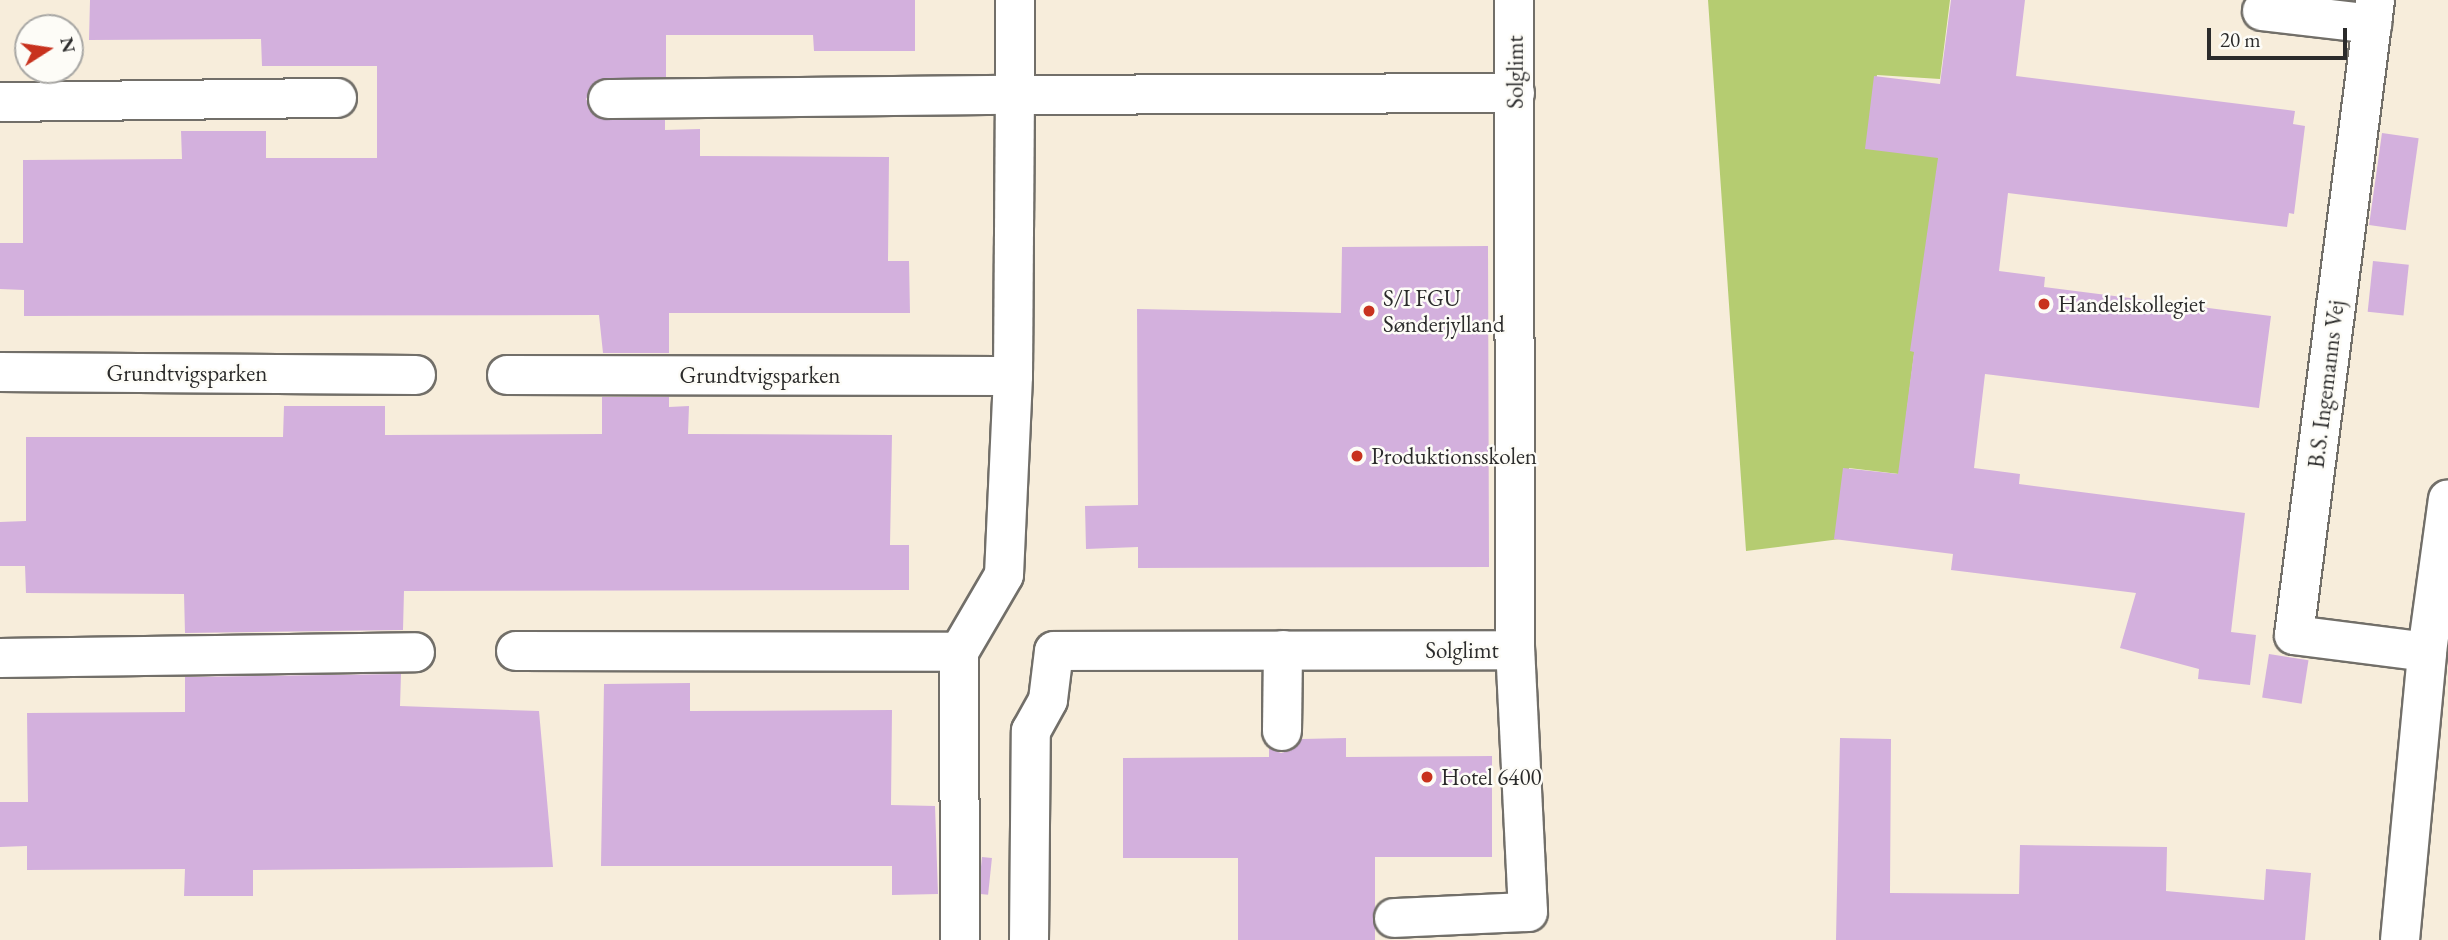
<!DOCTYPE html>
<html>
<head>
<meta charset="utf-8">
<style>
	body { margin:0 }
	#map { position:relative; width:2448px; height:940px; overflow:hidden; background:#f7eddb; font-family:"EB Garamond",serif }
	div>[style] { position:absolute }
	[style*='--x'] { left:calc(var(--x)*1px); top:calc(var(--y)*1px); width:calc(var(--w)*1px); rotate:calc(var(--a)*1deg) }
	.green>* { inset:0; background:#b5cc71 }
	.building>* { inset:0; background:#d3b0dd; transform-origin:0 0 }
	.roads { filter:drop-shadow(2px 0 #726f69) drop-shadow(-2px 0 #726f69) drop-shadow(0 2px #726f69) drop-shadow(0 -2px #726f69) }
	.minor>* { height:38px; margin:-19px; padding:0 19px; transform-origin:19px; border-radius:19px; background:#fff }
	.dots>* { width:19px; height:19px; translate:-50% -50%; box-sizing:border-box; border:4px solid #fdfcf7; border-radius:50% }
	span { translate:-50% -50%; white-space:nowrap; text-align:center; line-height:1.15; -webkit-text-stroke:5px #fdfcf7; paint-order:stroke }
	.street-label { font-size:23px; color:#2b2b2b }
	.poi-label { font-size:23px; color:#2b2b2b }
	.left { translate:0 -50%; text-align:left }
	.north { position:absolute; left:14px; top:14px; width:70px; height:70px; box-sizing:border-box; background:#fdfcf7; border:2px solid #a9a8a5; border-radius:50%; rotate:78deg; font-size:19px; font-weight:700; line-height:28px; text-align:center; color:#2b2b2b }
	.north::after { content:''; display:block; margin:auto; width:24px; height:32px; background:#c8321e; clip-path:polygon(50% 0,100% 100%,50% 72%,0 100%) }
	.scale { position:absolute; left:2207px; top:28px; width:140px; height:32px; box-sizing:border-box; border:4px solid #2b2b2b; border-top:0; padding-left:9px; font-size:21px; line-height:24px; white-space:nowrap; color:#2b2b2b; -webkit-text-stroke:5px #fdfcf7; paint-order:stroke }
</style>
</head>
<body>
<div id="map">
	<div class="green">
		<i style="clip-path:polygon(1708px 0,1950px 0,1940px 79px,1877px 75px,1868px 146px,1939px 155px,1899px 474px,1849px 468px,1840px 539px,1746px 551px)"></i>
	</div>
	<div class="building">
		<i style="clip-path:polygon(90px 0,915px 0,915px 51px,814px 51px,813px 35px,666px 35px,666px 77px,598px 80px,586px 99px,598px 118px,665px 120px,665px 130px,700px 129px,700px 156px,889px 157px,888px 261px,909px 261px,910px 313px,669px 313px,669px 353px,603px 353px,599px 315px,24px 316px,24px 290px,0 289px,0 243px,23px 243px,23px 160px,182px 159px,181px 131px,266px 131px,266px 158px,377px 158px,377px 66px,262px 66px,261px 39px,89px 40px)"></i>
		<i style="clip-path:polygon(1951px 0,2025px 0,2016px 76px,2295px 111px,2293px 124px,2305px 126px,2294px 214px,2289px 213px,2287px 227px,2008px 193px,1999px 271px,2045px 277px,2044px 287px,2271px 316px,2259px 408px,1985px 374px,1974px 468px,2020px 474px,2019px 484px,2245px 513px,2231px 632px,2256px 635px,2250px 685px,2198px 679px,2199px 669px,2120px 648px,2136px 593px,1951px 570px,1953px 554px,1834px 539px,1843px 468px,1898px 474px,1914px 352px,1910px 351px,1938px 158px,1865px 149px,1874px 76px,1940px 84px)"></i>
		<i style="left:2382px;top:133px;width:37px;height:93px;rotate:8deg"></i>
		<i style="clip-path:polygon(1488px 246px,1489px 567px,1138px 568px,1138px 547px,1086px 549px,1085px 506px,1138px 505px,1137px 309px,1341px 313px,1342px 247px)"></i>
		<i style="left:2373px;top:261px;width:36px;height:51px;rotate:6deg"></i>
		<i style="clip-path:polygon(602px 397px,669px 397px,669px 407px,689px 406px,688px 434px,892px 435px,890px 545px,909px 545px,909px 590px,404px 591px,403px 630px,185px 633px,184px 594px,26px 593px,25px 566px,0 566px,0 522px,26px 521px,26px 437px,283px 437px,284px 406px,385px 406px,385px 435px,602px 434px)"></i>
		<i style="left:2269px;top:654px;width:40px;height:44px;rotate:9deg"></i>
		<i style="clip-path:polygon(401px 674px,400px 706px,539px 711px,553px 867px,253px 870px,253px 896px,184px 896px,185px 869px,27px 870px,27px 846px,0 847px,0 802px,28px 802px,27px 713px,185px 712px,185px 677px)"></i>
		<i style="clip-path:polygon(690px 683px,690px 711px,892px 710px,891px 805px,935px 806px,938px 894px,892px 895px,892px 866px,601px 866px,604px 684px)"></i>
		<i style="clip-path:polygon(1346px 738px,1346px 757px,1492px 756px,1492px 857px,1375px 857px,1375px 940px,1238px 940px,1238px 858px,1123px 858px,1123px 758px,1269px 757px,1269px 748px,1281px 753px,1292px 750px,1302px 739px)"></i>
		<i style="clip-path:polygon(1840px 738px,1891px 739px,1890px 893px,2019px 894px,2020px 845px,2167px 847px,2166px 891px,2264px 900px,2266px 869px,2311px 873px,2305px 940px,1836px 940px)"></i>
		<i style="left:982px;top:857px;width:10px;height:37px;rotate:6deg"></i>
	</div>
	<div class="roads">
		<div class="minor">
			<i style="--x:2375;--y:0;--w:640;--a:97.27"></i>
			<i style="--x:2294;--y:635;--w:134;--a:7.3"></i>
			<i style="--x:2262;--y:11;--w:111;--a:6.7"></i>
			<i style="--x:608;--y:99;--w:407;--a:-0.6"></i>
			<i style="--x:1015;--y:95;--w:95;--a:-90"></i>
			<i style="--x:0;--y:102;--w:337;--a:-0.7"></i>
			<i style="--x:0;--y:372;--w:416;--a:0.4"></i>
			<i style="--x:507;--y:375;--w:506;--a:0.11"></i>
			<i style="--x:516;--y:651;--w:443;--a:0.1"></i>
			<i style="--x:0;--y:658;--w:415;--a:-0.8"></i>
			<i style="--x:1282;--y:731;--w:81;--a:-89.3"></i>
			<i style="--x:1394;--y:918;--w:134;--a:-2.6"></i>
			<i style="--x:1528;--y:912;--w:262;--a:-92.8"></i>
			<i style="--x:960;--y:940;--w:288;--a:-90.2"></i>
			<i style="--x:959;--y:652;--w:89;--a:-59.7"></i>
			<i style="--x:1004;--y:575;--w:199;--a:-87.4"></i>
			<i style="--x:1013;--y:376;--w:281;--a:-89.6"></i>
			<i style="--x:1015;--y:95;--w:500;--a:-0.23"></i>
			<i style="--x:1029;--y:940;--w:209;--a:-89.5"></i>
			<i style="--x:1031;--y:731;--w:35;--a:-61"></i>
			<i style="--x:1048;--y:700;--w:49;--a:-83"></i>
			<i style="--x:1054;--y:651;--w:461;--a:-0.1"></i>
			<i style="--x:1515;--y:650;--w:650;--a:-90.09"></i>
			<i style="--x:2400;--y:940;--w:289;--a:-84.6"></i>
			<i style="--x:2427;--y:652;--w:154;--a:-82.2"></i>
		</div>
	</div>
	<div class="dots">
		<i style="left:2044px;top:304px;background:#c8321e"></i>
		<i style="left:1369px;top:311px;background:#c8321e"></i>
		<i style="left:1357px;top:456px;background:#c8321e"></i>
		<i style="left:1427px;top:777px;background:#c8321e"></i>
	</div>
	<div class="street-label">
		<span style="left:1515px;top:72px;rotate:-90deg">Solglimt</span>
		<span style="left:187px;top:373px">Grundtvigsparken</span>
		<span style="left:760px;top:375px">Grundtvigsparken</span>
		<span style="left:2326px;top:384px;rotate:-83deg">B.S. Ingemanns Vej</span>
		<span style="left:1462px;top:650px">Solglimt</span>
	</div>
	<div class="poi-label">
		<span class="left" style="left:1383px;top:311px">S/I FGU<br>Sønderjylland</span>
		<span class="left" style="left:2058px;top:304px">Handelskollegiet</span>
		<span class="left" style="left:1371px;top:456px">Produktionsskolen</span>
		<span class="left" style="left:1441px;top:777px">Hotel 6400</span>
	</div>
	<div class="north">N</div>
	<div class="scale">20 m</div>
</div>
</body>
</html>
